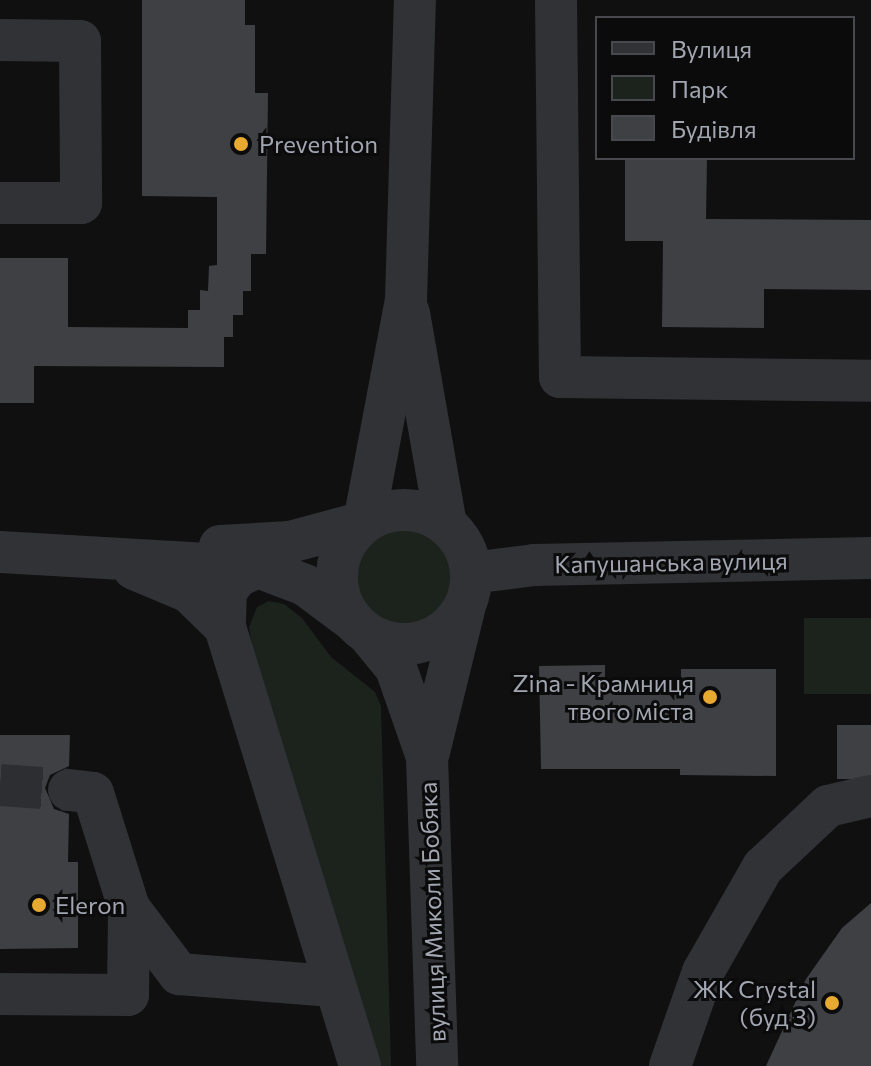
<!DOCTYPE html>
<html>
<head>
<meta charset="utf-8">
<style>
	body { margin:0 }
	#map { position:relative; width:871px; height:1066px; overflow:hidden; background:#101011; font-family:Commissioner,sans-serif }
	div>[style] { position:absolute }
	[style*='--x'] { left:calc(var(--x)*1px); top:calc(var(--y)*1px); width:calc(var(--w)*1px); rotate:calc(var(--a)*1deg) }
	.green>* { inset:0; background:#1c231d; transform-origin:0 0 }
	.round { border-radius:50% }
	.building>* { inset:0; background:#3f4044; transform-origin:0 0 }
	.minor-tunnel>* { height:42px; margin-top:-21px; transform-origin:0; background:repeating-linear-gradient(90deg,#2d2e31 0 42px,transparent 0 63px) }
	.minor>* { height:42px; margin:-21px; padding:0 21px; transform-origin:21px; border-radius:21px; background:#313236 }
	.minor>.ring { margin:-21px; padding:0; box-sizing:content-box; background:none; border:42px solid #313236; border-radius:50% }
	.dots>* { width:22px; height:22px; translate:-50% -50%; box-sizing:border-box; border:4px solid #0b0b0c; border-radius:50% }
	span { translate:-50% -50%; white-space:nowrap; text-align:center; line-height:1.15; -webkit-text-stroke:6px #0b0b0c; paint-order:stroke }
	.poi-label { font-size:24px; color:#a2a6b1 }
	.left { translate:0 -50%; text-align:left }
	.right { translate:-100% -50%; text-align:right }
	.street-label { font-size:24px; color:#a2a6b1 }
	.legend { position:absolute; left:595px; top:16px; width:260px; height:144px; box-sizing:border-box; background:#0b0b0c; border:2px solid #47494e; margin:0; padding:10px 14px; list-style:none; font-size:24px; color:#a2a6b1 }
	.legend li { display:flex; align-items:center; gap:16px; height:40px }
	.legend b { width:40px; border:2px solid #47494e }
</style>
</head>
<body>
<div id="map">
	<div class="green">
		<i class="round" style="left:351px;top:524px;width:106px;height:106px"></i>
		<i style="clip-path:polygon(269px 601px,284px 604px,302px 618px,331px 657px,375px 692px,381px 706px,391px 1066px,373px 1066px,253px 651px,249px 627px,257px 607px)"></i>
		<i style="left:804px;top:618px;width:67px;height:76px"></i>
	</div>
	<div class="building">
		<i style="clip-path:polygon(142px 0,245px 0,245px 25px,255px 25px,255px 93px,268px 93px,266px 254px,251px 254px,251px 291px,243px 291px,243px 315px,233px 315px,233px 337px,224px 337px,224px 367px,34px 366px,34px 403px,0 403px,0 258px,68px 258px,68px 327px,188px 328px,188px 310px,200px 310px,200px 290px,208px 291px,209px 266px,217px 265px,217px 197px,142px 196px)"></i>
		<i style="clip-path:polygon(625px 158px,707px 158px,706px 219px,871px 220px,871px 290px,764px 289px,764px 328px,662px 327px,663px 241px,625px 241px)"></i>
		<i style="clip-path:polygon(605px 665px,605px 681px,681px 681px,681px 669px,776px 669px,776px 776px,680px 775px,680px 769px,541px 769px,539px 666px)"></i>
		<i style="left:837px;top:725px;width:34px;height:54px"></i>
		<i style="clip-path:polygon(0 735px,70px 735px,69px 766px,50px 775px,45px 788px,54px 809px,69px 814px,68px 862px,78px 862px,78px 948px,0 949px)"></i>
		<i style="clip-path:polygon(871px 903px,871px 1066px,766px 1066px,806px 979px,842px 928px)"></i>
	</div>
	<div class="minor-tunnel">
		<i style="--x:0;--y:785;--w:69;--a:4.1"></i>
	</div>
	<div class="minor">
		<i style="--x:556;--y:0;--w:377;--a:89.4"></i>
		<i style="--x:560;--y:377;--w:311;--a:0.7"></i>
		<i style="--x:0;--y:40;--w:80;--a:0.7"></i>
		<i style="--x:80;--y:41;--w:162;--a:89.6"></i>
		<i style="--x:81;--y:203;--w:81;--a:180"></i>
		<i style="--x:409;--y:313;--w:215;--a:80.1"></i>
		<i class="ring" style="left:337px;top:510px;width:92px;height:92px"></i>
		<i style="--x:364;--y:522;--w:226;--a:-79.3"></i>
		<i style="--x:406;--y:300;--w:300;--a:-88.3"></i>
		<i style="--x:220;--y:546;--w:70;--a:-3.3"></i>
		<i style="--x:290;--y:542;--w:77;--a:-15.1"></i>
		<i style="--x:0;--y:552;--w:258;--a:3.3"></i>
		<i style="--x:258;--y:567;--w:50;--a:21"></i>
		<i style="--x:305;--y:585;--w:59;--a:36.7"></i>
		<i style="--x:258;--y:567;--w:22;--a:156"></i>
		<i style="--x:238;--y:576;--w:19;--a:129"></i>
		<i style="--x:226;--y:591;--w:36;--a:92"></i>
		<i style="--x:225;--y:627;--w:459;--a:72.9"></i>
		<i style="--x:134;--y:569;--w:60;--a:22.7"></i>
		<i style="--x:189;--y:592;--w:50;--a:44.2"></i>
		<i style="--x:471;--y:573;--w:64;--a:-7.2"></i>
		<i style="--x:534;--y:565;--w:337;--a:-1.2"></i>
		<i style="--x:368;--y:634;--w:44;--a:50.5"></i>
		<i style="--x:396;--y:668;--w:94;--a:70.8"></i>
		<i style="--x:427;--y:757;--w:309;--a:88.1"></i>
		<i style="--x:429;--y:752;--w:147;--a:-76.2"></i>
		<i style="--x:69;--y:790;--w:24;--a:7"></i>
		<i style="--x:93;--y:793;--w:121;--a:72.6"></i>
		<i style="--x:129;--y:908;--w:83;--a:52.9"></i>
		<i style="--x:179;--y:974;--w:154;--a:4.5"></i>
		<i style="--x:0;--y:994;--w:128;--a:0.4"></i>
		<i style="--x:128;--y:995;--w:87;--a:-89.3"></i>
		<i style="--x:670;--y:1066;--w:100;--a:-70.7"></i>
		<i style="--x:703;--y:972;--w:121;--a:-60.3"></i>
		<i style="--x:763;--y:867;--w:89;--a:-43.2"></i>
		<i style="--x:828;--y:806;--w:44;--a:-13.1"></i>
	</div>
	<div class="dots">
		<i style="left:241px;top:144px;background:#e8a931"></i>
		<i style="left:710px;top:697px;background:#e8a931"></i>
		<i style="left:39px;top:905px;background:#e8a931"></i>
		<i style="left:832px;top:1003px;background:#e8a931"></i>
	</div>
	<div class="poi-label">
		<span class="left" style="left:259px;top:144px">Prevention</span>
		<span class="right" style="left:694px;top:697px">Zina - Крамниця<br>твого міста</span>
		<span class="left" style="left:55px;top:905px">Eleron</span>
		<span class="right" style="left:816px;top:1003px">ЖК Crystal<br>(буд 3)</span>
	</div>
	<div class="street-label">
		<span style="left:671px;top:562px;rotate:-1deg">Капушанська вулиця</span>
		<span style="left:432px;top:912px;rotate:-92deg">вулиця Миколи Бобяка</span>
	</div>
	<ul class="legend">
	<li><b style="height:10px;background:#313236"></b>Вулиця</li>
	<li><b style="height:22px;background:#1c231d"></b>Парк</li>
	<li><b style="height:22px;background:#3f4044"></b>Будівля</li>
	</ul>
</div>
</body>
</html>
